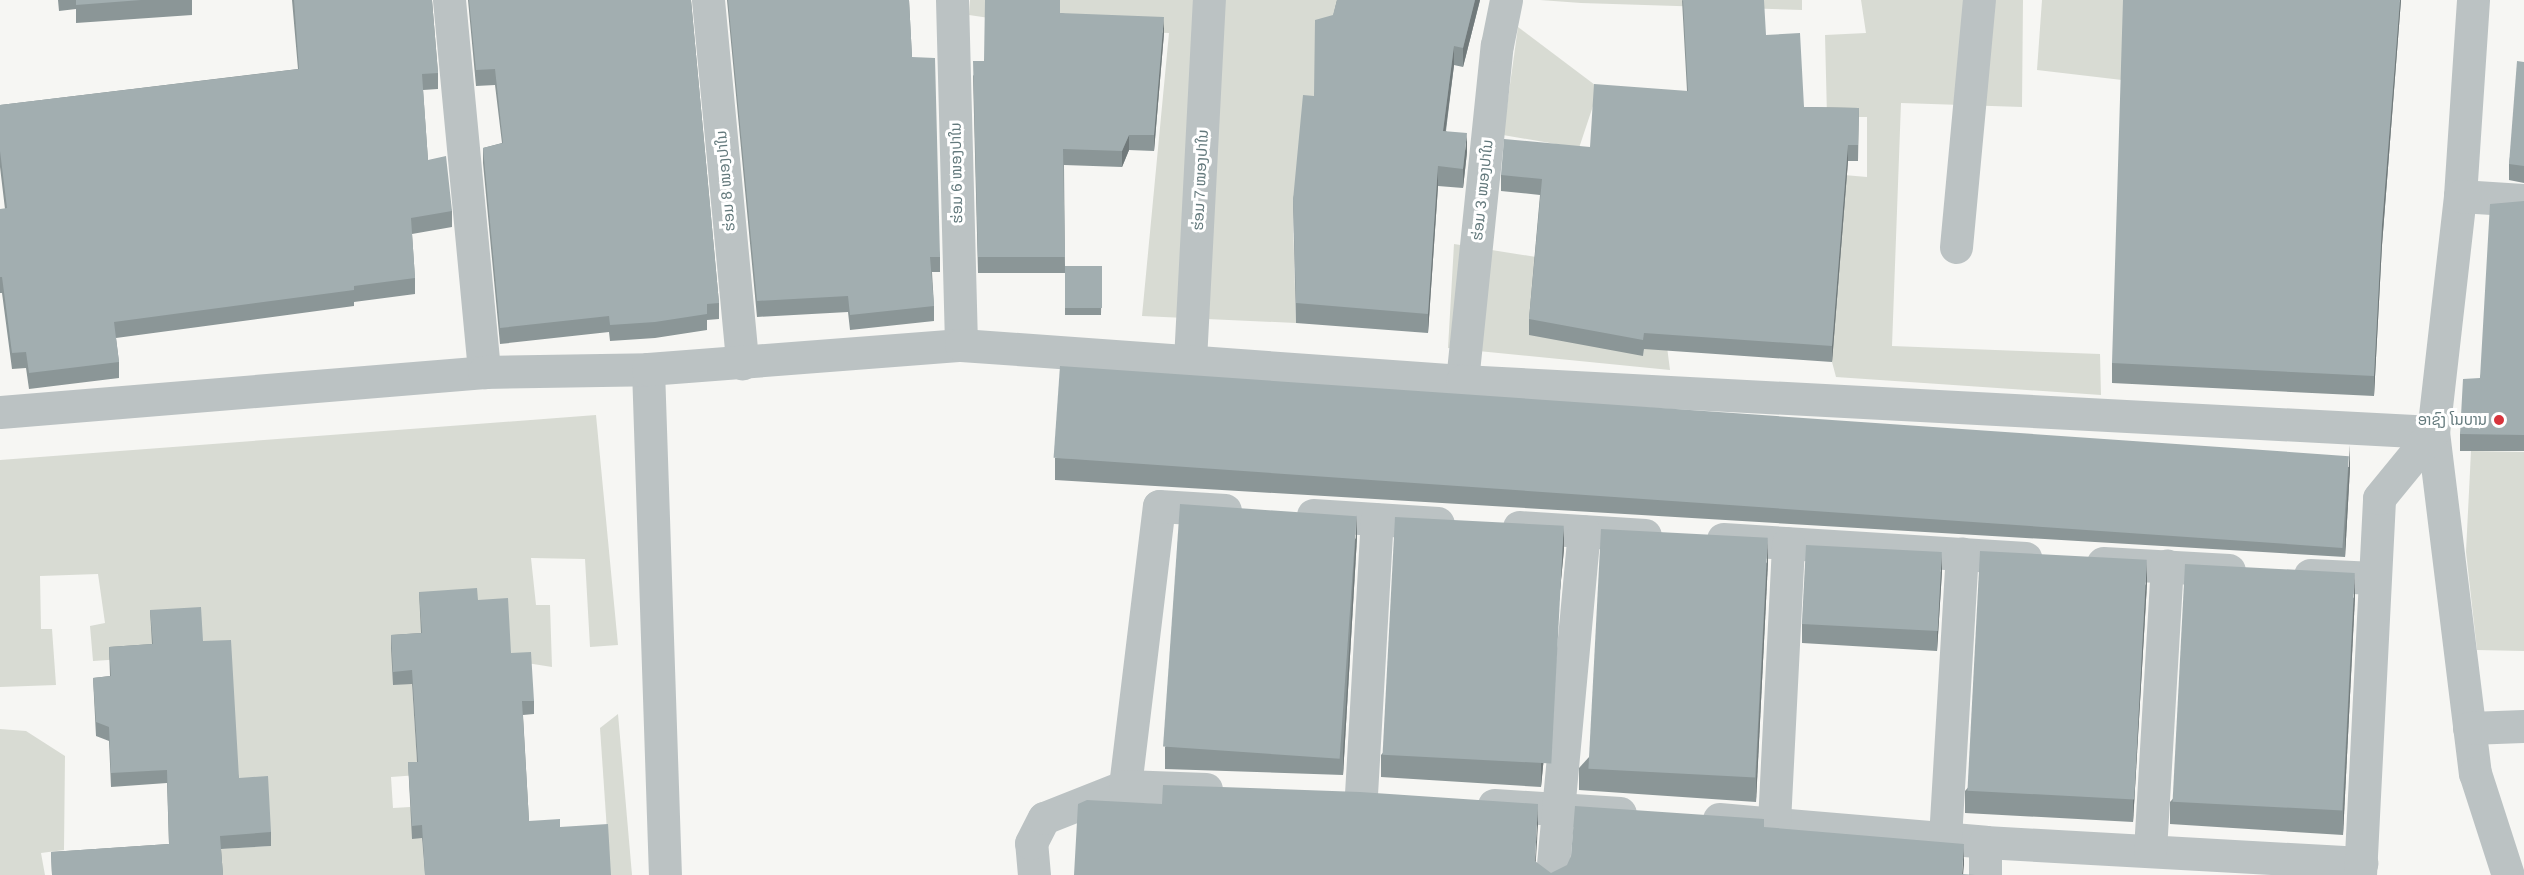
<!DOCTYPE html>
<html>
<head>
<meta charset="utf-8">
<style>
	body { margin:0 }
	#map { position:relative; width:2524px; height:875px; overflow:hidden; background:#f6f6f3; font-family:Arial,"Noto Sans Lao",sans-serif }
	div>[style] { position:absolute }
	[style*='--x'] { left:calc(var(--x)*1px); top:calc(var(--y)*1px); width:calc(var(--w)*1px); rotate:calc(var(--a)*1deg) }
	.green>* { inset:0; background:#d8dbd3 }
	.minor>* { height:33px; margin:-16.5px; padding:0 16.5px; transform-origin:16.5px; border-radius:16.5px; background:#bbc2c3 }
	.wall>* { inset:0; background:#8b9697 }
	.shaded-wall>* { inset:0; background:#717a7b }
	.building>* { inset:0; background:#a2aeb0; transform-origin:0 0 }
	.dots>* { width:16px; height:16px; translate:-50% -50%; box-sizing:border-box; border:3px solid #fff; border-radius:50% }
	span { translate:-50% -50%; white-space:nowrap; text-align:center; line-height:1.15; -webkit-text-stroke:6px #fff; paint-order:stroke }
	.street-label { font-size:15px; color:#63797c }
	.poi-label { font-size:15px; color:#63797c }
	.right { translate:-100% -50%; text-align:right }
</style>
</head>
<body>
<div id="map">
	<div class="green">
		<i style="clip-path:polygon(970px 0,1342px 0,1314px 116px,1303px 115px,1293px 219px,1296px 323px,1142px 316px,1169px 33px,1064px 29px,969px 15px)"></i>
		<i style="clip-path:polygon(1540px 0,1802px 0,1802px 10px,1581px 3px)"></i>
		<i style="clip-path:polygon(1861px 0,2023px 0,2022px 107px,1901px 103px,1892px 346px,2100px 354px,2101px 395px,1836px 377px,1832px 362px,1821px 173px,1867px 177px,1867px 117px,1827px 117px,1825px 35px,1866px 33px)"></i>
		<i style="clip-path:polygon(2042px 0,2124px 0,2122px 80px,2037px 70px)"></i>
		<i style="clip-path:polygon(1518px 27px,1599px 88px,1579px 148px,1503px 135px)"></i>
		<i style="clip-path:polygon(1454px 244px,1536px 257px,1643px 356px,1654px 245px,1670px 370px,1448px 348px)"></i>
		<i style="clip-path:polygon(596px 415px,618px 645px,590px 647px,585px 559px,531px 558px,536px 605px,550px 605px,552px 667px,422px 646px,412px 684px,418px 775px,391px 777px,393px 808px,410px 807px,422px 838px,425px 875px,222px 875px,220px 849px,271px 846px,153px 657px,93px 661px,90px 626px,105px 623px,98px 574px,40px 576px,41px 629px,52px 629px,56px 685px,0 687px,0 460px)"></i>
		<i style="clip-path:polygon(2471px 451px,2524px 452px,2524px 651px,2477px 650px,2466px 552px)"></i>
		<i style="clip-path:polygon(618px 714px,632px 875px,610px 875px,600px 728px)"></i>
		<i style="clip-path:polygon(0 729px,26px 731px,65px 756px,64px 850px,41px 853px,45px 875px,0 875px)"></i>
	</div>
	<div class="minor">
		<i style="--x:449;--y:0;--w:374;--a:84.6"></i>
		<i style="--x:708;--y:0;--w:365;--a:84.6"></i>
		<i style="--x:952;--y:0;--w:345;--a:88.5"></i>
		<i style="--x:2473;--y:0;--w:196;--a:93.8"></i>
		<i style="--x:2460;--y:196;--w:238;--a:96.5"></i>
		<i style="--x:2433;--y:432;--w:344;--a:83"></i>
		<i style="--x:2475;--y:773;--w:107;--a:72.1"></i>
		<i style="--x:2460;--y:196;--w:64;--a:3.6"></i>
		<i style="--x:1956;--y:247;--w:248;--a:-84.7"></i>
		<i style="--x:1190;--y:360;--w:361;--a:-87"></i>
		<i style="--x:648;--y:369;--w:506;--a:88.08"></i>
		<i style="--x:1462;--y:381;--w:338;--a:-84.1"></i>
		<i style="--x:1497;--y:45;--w:46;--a:-78.7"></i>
		<i style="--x:0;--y:412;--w:486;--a:-4.7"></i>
		<i style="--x:484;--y:372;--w:164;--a:-1"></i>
		<i style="--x:648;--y:369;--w:314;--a:-4.4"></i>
		<i style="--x:961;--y:345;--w:502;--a:4.11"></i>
		<i style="--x:1462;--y:381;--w:972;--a:3.01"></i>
		<i style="--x:1313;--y:515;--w:125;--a:3.7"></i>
		<i style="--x:1519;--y:527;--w:126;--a:3.6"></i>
		<i style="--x:1723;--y:539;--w:303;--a:3.6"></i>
		<i style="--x:2103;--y:563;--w:126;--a:3.2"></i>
		<i style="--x:2310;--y:575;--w:64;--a:2.7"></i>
		<i style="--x:2469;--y:728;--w:55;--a:-2.1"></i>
		<i style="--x:1125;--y:786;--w:282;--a:-83.1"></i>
		<i style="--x:1159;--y:506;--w:66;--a:3.5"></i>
		<i style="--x:1361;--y:794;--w:275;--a:-86.7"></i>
		<i style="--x:1494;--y:805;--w:126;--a:3.6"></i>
		<i style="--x:1719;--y:819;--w:267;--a:4.9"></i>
		<i style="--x:1985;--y:842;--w:377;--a:3.2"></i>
		<i style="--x:1774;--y:822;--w:279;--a:-87.1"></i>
		<i style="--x:1945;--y:838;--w:285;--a:-86.6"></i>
		<i style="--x:2150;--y:850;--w:285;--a:-86.6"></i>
		<i style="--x:1034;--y:875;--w:32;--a:-95"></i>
		<i style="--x:1031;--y:843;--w:28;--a:-63"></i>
		<i style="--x:1044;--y:818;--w:87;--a:-21.6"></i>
		<i style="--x:1125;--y:786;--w:81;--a:2.1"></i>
		<i style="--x:1552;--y:875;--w:345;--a:-84.7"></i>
		<i style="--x:1985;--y:875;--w:33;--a:-90"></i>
		<i style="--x:2360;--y:875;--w:377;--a:-87.1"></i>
		<i style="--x:2379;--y:498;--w:85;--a:-50.7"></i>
	</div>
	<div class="wall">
		<i style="clip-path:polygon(58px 0,192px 0,192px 15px,76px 23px,76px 9px,59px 11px)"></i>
		<i style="clip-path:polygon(292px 0,432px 0,438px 73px,438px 89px,423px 90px,428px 160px,452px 211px,452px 227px,412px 234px,415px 278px,415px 294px,354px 302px,354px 306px,116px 338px,119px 362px,119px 378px,29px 389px,26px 368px,12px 369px,2px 293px,0 293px,0 209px,5px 209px,0 167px,0 105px,298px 69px)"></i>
		<i style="clip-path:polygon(468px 0,691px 0,719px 303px,719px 319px,707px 320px,707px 330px,655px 338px,610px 341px,609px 332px,500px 344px,483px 163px,483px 148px,502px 143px,495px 85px,476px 86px)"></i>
		<i style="clip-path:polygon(727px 0,909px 0,912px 57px,940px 257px,940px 272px,932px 272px,934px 306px,934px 321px,850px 330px,848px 312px,757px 317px)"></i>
		<i style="clip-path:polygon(1337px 0,1480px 0,1463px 67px,1454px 65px,1446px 131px,1467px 152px,1463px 188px,1438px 186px,1428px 333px,1296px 323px,1293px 200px,1314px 96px)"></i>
		<i style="clip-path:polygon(1682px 0,1766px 35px,1804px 107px,1859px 108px,1858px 161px,1848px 161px,1832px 362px,1644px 349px,1643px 356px,1529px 335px,1529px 319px,1540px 195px,1501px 191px,1501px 175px,1590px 147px,1687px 91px)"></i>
		<i style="clip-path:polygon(2401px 0,2382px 245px,2374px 396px,2112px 383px,2112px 363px)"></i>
		<i style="clip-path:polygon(1060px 13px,1164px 33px,1154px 151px,1129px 150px,1122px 167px,1064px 165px,1065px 266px,1102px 266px,1101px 315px,1065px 315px,1065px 273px,978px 273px,973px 76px,984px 61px)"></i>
		<i style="clip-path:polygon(2524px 62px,2524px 183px,2509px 180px,2509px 164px)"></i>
		<i style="clip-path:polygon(2524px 201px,2524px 451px,2460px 451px,2460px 434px,2480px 378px)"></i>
		<i style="clip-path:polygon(1055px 458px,2350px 467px,2345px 557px,1055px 480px)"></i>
		<i style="clip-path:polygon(1357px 537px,1343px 775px,1165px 769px,1165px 747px)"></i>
		<i style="clip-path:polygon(1564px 549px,1541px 787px,1381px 777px,1381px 755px)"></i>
		<i style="clip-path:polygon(1768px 561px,1756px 802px,1579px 790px,1579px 768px)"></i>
		<i style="clip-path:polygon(1942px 571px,1937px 651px,1802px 643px,1802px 624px)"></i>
		<i style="clip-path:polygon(2147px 583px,2133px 822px,1965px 813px,1965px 791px)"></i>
		<i style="clip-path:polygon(419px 592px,478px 600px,511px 653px,534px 701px,534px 714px,523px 715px,529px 821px,560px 827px,611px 875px,425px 875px,422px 838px,412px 839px,408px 762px,417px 762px,412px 684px,393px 685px,391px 648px,391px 635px,421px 633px)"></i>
		<i style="clip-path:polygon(2355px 596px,2343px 835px,2170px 824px,2170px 802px)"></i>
		<i style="clip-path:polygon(150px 610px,203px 641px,239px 778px,271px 832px,271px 846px,221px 849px,223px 875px,52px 875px,51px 852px,169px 844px,167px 783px,111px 787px,109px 741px,96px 736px,93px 678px,110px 676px,109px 647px,152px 644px)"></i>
	</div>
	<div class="shaded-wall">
		<i style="clip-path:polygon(1475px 0,1480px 0,1463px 67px,1463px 48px)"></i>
		<i style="clip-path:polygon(2400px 0,2401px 0,2382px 245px,2374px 396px,2374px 376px,2382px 225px)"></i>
		<i style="clip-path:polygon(1164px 17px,1164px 33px,1154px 151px,1154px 135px)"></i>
		<i style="clip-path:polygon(1454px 46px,1454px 65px,1443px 150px,1443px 131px)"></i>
		<i style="clip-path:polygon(1467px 133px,1467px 152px,1463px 188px,1463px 169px)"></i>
		<i style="clip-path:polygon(1129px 135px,1129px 150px,1122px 167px,1122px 151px)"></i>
		<i style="clip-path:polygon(1848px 145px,1848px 161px,1832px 362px,1832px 346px)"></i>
		<i style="clip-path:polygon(1438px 166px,1438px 186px,1428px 333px,1428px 314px)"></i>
		<i style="clip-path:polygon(2350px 445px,2350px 467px,2345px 557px,2345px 535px)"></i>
		<i style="clip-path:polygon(1357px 515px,1357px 537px,1343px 775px,1343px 753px)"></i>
		<i style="clip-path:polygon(1564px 527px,1564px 549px,1541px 787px,1541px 765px)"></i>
		<i style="clip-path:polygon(1768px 539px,1768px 561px,1756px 802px,1756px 780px)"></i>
		<i style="clip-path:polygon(1942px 553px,1942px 571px,1937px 651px,1937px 633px)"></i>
		<i style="clip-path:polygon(2147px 561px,2147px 583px,2133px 822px,2133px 800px)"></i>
		<i style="clip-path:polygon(2355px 574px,2355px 596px,2343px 835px,2343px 813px)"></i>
		<i style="clip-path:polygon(1538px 804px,1538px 825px,1535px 875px,1535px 861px)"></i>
		<i style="clip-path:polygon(1964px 844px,1964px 865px,1963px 875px,1962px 875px)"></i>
	</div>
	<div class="building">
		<i style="clip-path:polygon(76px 0,141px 0,76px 5px)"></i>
		<i style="clip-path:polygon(294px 0,432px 0,438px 73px,422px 74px,428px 160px,446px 156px,452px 211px,411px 218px,415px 278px,354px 286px,354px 290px,114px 322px,119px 362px,29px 373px,26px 352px,12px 353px,2px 277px,0 277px,0 209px,7px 208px,0 151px,0 105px,299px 69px)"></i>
		<i style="clip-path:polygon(469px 0,691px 0,719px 303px,707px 304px,707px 314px,655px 322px,610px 325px,609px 316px,500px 328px,483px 148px,503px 143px,495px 69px,476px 70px)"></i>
		<i style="clip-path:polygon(728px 0,909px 0,912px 57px,935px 58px,940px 257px,930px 257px,934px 306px,850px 315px,848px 296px,757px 301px)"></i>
		<i style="clip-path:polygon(985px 0,1060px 0,1060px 13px,1164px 17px,1154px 135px,1129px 135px,1122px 151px,1063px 149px,1065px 257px,978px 257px,973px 61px,984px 61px)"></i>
		<i style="clip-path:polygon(1337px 0,1475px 0,1463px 48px,1454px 46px,1443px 131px,1467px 133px,1463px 169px,1438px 166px,1428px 314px,1296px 303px,1293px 200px,1303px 95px,1314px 96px,1315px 20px,1333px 15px)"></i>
		<i style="clip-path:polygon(1683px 0,1764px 0,1766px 35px,1800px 33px,1804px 107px,1859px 108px,1858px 145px,1848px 145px,1832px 346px,1644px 333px,1643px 340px,1529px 319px,1542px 179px,1501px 175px,1504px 139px,1590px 147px,1594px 84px,1688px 91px)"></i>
		<i style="clip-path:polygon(2123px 0,2400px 0,2382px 225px,2374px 376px,2112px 363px)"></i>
		<i style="clip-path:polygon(2517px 61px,2524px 62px,2524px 166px,2509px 164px)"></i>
		<i style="clip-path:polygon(2524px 201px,2524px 435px,2460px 434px,2463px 379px,2480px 378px,2490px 204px)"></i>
		<i style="left:1065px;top:266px;width:37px;height:42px"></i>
		<i style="left:1060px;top:366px;width:1292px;height:92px;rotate:4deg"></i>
		<i style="left:1180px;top:504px;width:177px;height:243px;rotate:4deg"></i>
		<i style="left:1395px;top:517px;width:169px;height:238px;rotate:3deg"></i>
		<i style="left:1601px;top:529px;width:167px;height:240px;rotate:3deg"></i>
		<i style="left:1806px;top:545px;width:136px;height:79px;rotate:3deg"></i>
		<i style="left:1980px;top:551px;width:167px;height:240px;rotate:3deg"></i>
		<i style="left:2185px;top:564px;width:170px;height:238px;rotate:3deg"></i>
		<i style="clip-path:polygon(477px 588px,478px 600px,508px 598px,511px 653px,531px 652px,534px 701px,522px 701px,529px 821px,560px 819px,560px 827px,608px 824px,611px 875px,425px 875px,422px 825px,412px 826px,408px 762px,418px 762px,412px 670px,393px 672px,391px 635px,422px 633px,419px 592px)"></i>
		<i style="clip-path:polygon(201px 607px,203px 641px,231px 640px,239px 778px,268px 776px,271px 832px,220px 836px,223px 875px,52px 875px,51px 852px,169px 844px,167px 770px,111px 773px,109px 727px,96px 722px,93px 678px,111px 676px,109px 647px,153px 644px,150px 610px)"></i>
		<i style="clip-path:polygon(1163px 785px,1360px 792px,1538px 804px,1535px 861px,1551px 873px,1567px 865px,1571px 856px,1575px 806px,1764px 819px,1764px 827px,1964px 844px,1962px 874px,1975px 875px,1074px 875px,1078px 804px,1087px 800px,1162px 804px)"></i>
	</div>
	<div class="dots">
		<i style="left:2499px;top:420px;background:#d7333b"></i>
	</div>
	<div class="street-label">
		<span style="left:956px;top:173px;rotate:-91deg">ຮ່ອມ 6 ໜອງປາໃນ</span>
		<span style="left:1200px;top:180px;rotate:-87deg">ຮ່ອມ 7 ໜອງປາໃນ</span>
		<span style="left:725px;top:181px;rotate:-95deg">ຮ່ອມ 8 ໜອງປາໃນ</span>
		<span style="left:1482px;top:190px;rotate:-84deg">ຮ່ອມ 3 ໜອງປາໃນ</span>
	</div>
	<div class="poi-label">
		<span class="right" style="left:2487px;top:420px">ອາຊົງ ໂນບານ</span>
	</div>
</div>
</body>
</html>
